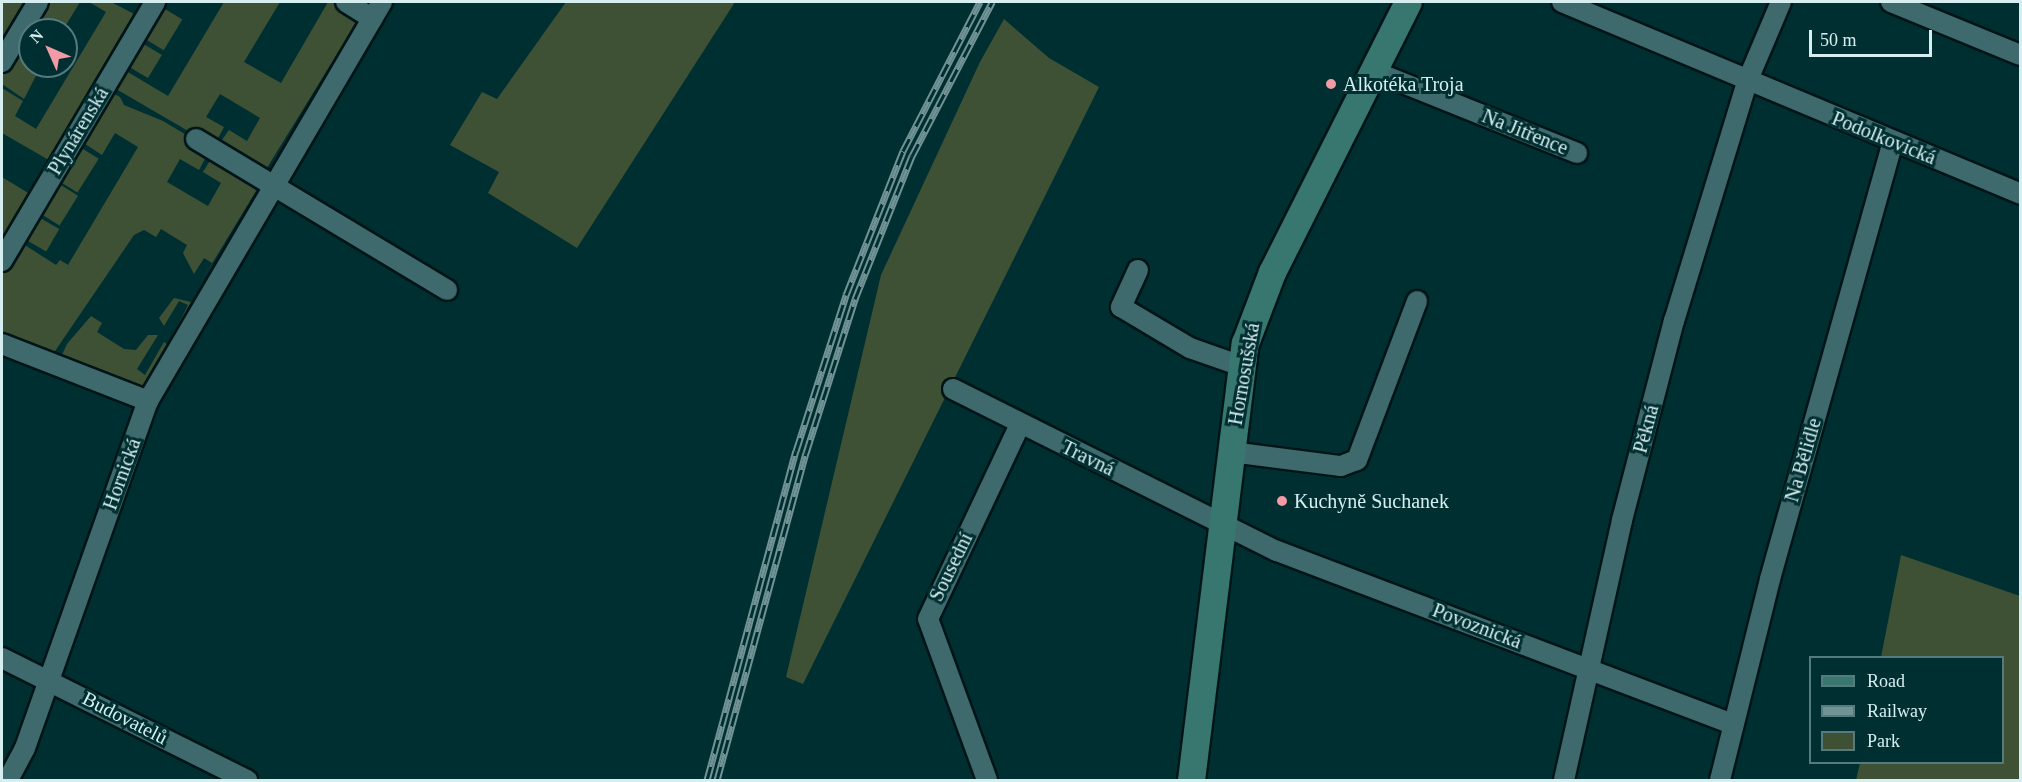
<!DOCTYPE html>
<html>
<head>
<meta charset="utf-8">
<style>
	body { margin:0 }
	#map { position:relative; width:2022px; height:782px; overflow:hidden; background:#002f32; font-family:Georgia,serif }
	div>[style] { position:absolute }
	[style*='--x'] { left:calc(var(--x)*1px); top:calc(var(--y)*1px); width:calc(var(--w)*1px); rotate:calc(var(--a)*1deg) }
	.green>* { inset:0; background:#3f5134; transform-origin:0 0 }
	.roads { filter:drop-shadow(2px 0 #011517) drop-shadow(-2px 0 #011517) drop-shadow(0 2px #011517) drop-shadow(0 -2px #011517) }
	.street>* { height:20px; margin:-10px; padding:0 10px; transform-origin:10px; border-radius:10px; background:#3e6a6d }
	.secondary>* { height:27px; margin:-13.5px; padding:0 13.5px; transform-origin:13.5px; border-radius:13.5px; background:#37776f }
	.rail>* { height:7px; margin-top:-3.5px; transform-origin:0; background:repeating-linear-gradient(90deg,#002f32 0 14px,#719396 0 28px); box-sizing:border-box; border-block:2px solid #719396 }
	.dots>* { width:16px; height:16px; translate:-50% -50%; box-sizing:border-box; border:3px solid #002f32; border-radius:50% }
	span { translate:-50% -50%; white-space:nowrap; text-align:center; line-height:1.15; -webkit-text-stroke:6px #002f32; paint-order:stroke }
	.poi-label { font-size:20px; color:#d7eef0 }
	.left { translate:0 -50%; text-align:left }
	.street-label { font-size:20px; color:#d7eef0 }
	.frame { position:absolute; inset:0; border:3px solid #d7eef0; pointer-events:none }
	.legend { position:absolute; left:1809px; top:656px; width:195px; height:108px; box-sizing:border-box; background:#002f32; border:2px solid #567b7e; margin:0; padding:8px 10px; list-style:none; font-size:18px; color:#d7eef0 }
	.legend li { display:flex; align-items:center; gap:12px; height:30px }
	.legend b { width:30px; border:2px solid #567b7e }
	.north { position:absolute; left:18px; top:18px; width:60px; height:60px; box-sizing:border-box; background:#002f32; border:2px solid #567b7e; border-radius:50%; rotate:315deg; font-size:16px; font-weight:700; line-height:24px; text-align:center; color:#d7eef0 }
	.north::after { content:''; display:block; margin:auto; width:21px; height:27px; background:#f39aa7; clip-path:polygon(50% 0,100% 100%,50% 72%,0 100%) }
	.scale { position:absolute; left:1809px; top:30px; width:123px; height:27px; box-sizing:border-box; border:3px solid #d7eef0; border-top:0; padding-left:8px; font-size:18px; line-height:21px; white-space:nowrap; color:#d7eef0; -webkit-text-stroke:4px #002f32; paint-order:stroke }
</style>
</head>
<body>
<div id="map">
	<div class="green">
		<i style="clip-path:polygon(2px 2px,31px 2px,2px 52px)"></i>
		<i style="clip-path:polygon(45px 2px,80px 2px,63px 30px,30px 30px,30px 45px,21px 41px)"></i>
		<i style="clip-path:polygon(89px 2px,111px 2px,136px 15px,54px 157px,47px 159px,2px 133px,2px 88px,23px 101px,15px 116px,36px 129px,106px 12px)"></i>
		<i style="clip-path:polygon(224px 2px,280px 2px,244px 62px,281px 83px,328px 2px,338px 2px,358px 20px,265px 171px,219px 144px,229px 130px,247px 141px,260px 118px,220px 94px,206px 117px,224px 127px,216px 142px,195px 135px,111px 86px,121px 68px,168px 96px)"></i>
		<i style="clip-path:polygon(566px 2px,735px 2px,577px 248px,488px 193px,499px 172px,450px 145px,482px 92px,497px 99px)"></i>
		<i style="left:160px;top:6px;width:26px;height:36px;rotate:31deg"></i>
		<i style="clip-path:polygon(1004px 19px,1049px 58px,1099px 87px,803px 684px,786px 677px,881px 275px,980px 62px)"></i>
		<i style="left:137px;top:40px;width:29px;height:27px;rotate:31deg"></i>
		<i style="clip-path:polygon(15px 52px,30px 60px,30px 66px,41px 66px,24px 99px,2px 84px,2px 73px)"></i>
		<i style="clip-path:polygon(108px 91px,120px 97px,124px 105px,163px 121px,193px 139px,207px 155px,199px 170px,180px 159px,167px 182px,208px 206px,221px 183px,203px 172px,211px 159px,250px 181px,256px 191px,199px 285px,212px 263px,204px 258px,194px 274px,183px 253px,187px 245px,161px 229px,156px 237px,144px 230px,134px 235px,51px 357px,2px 338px,2px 273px,20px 242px,56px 265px,60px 260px,68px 265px,138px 147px,115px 133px,102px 155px,79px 140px)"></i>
		<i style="left:80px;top:147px;width:22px;height:40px;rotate:32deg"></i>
		<i style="clip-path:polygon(2px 177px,33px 196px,2px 250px,3px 185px)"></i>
		<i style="left:56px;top:182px;width:26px;height:35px;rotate:32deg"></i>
		<i style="left:35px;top:215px;width:28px;height:26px;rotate:30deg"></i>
		<i style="clip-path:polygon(174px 298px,191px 302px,172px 337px,188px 305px,179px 301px,164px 326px,159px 318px)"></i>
		<i style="clip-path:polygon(91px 316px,102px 323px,97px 332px,124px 349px,136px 350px,148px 335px,158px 335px,137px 369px,145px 375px,164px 342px,167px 344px,139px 392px,60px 359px,67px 344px)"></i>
		<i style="clip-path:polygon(1901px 555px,2020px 596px,2019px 780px,1856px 780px,1860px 763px,2002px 762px,2002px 658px,1881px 657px)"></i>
	</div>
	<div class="roads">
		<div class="street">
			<i style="--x:346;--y:2;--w:31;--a:32"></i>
			<i style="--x:1562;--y:2;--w:497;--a:22.7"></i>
			<i style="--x:1891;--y:2;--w:139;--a:22.3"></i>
			<i style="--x:2;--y:62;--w:70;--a:-59"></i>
			<i style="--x:1373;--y:71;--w:220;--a:21.9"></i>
			<i style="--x:196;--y:139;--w:293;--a:31"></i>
			<i style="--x:2;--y:261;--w:301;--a:-59.4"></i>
			<i style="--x:1138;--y:270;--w:41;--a:114.7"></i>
			<i style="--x:1121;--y:307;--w:80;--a:30.7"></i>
			<i style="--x:1190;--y:348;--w:54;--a:19.4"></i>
			<i style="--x:2;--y:344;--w:157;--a:21.3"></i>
			<i style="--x:953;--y:389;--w:362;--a:26.6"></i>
			<i style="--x:1277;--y:551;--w:488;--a:20.8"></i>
			<i style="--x:1231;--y:452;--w:111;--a:7.3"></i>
			<i style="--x:1341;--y:466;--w:17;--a:-21"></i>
			<i style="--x:1357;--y:460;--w:170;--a:-69.3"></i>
			<i style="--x:2;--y:658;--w:274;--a:26.5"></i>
			<i style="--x:8;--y:780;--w:36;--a:-62"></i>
			<i style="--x:25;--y:748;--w:368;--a:-70.5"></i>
			<i style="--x:148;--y:401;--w:463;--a:-59.6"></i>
			<i style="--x:987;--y:780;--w:171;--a:-110.1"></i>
			<i style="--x:928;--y:619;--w:216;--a:-64.7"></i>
			<i style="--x:1564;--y:780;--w:266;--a:-77.4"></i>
			<i style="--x:1622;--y:520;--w:206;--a:-75.4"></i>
			<i style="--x:1674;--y:321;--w:250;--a:-73"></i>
			<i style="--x:1747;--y:82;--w:87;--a:-67"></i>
			<i style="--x:1720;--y:780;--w:207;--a:-76"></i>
			<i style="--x:1770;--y:579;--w:454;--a:-74.3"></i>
		</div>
		<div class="secondary">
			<i style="--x:1191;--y:780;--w:440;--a:-83"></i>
			<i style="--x:1245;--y:343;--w:76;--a:-69.2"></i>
			<i style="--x:1272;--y:272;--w:302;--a:-63.3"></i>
		</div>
	</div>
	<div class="rail">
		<i style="--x:707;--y:780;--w:341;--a:-74.9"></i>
		<i style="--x:796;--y:451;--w:164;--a:-72.2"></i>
		<i style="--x:846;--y:295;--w:155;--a:-68.4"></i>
		<i style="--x:903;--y:151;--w:168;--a:-62.7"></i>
		<i style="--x:717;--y:780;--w:339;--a:-74.8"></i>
		<i style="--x:806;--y:453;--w:162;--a:-72.3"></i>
		<i style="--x:855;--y:299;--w:154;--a:-68.3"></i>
		<i style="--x:912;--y:156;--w:174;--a:-62.5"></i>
	</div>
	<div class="dots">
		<i style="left:1331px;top:84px;background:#f39aa7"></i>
		<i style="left:1282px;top:501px;background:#f39aa7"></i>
	</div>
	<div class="poi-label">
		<span class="left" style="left:1343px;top:84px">Alkotéka Troja</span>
		<span class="left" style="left:1294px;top:501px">Kuchyně Suchanek</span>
	</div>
	<div class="street-label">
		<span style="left:78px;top:131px;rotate:-59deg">Plynárenská</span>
		<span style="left:1525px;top:132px;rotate:22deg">Na Jitřence</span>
		<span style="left:1884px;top:138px;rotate:22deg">Podolkovická</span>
		<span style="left:1244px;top:374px;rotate:-80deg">Hornosušská</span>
		<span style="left:1646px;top:429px;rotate:-75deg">Pěkná</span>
		<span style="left:1088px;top:458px;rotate:26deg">Travná</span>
		<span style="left:1803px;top:460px;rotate:-74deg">Na Bělidle</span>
		<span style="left:122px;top:474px;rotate:-70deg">Hornická</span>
		<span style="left:951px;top:567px;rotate:-64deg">Sousední</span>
		<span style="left:1477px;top:626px;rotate:21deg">Povoznická</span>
		<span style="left:125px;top:718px;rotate:27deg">Budovatelů</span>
	</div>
	<div class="frame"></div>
	<ul class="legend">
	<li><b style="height:8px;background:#37776f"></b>Road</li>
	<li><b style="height:8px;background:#719396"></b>Railway</li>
	<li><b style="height:16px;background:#3f5134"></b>Park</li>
	</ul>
	<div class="north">N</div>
	<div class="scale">50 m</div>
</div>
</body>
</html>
